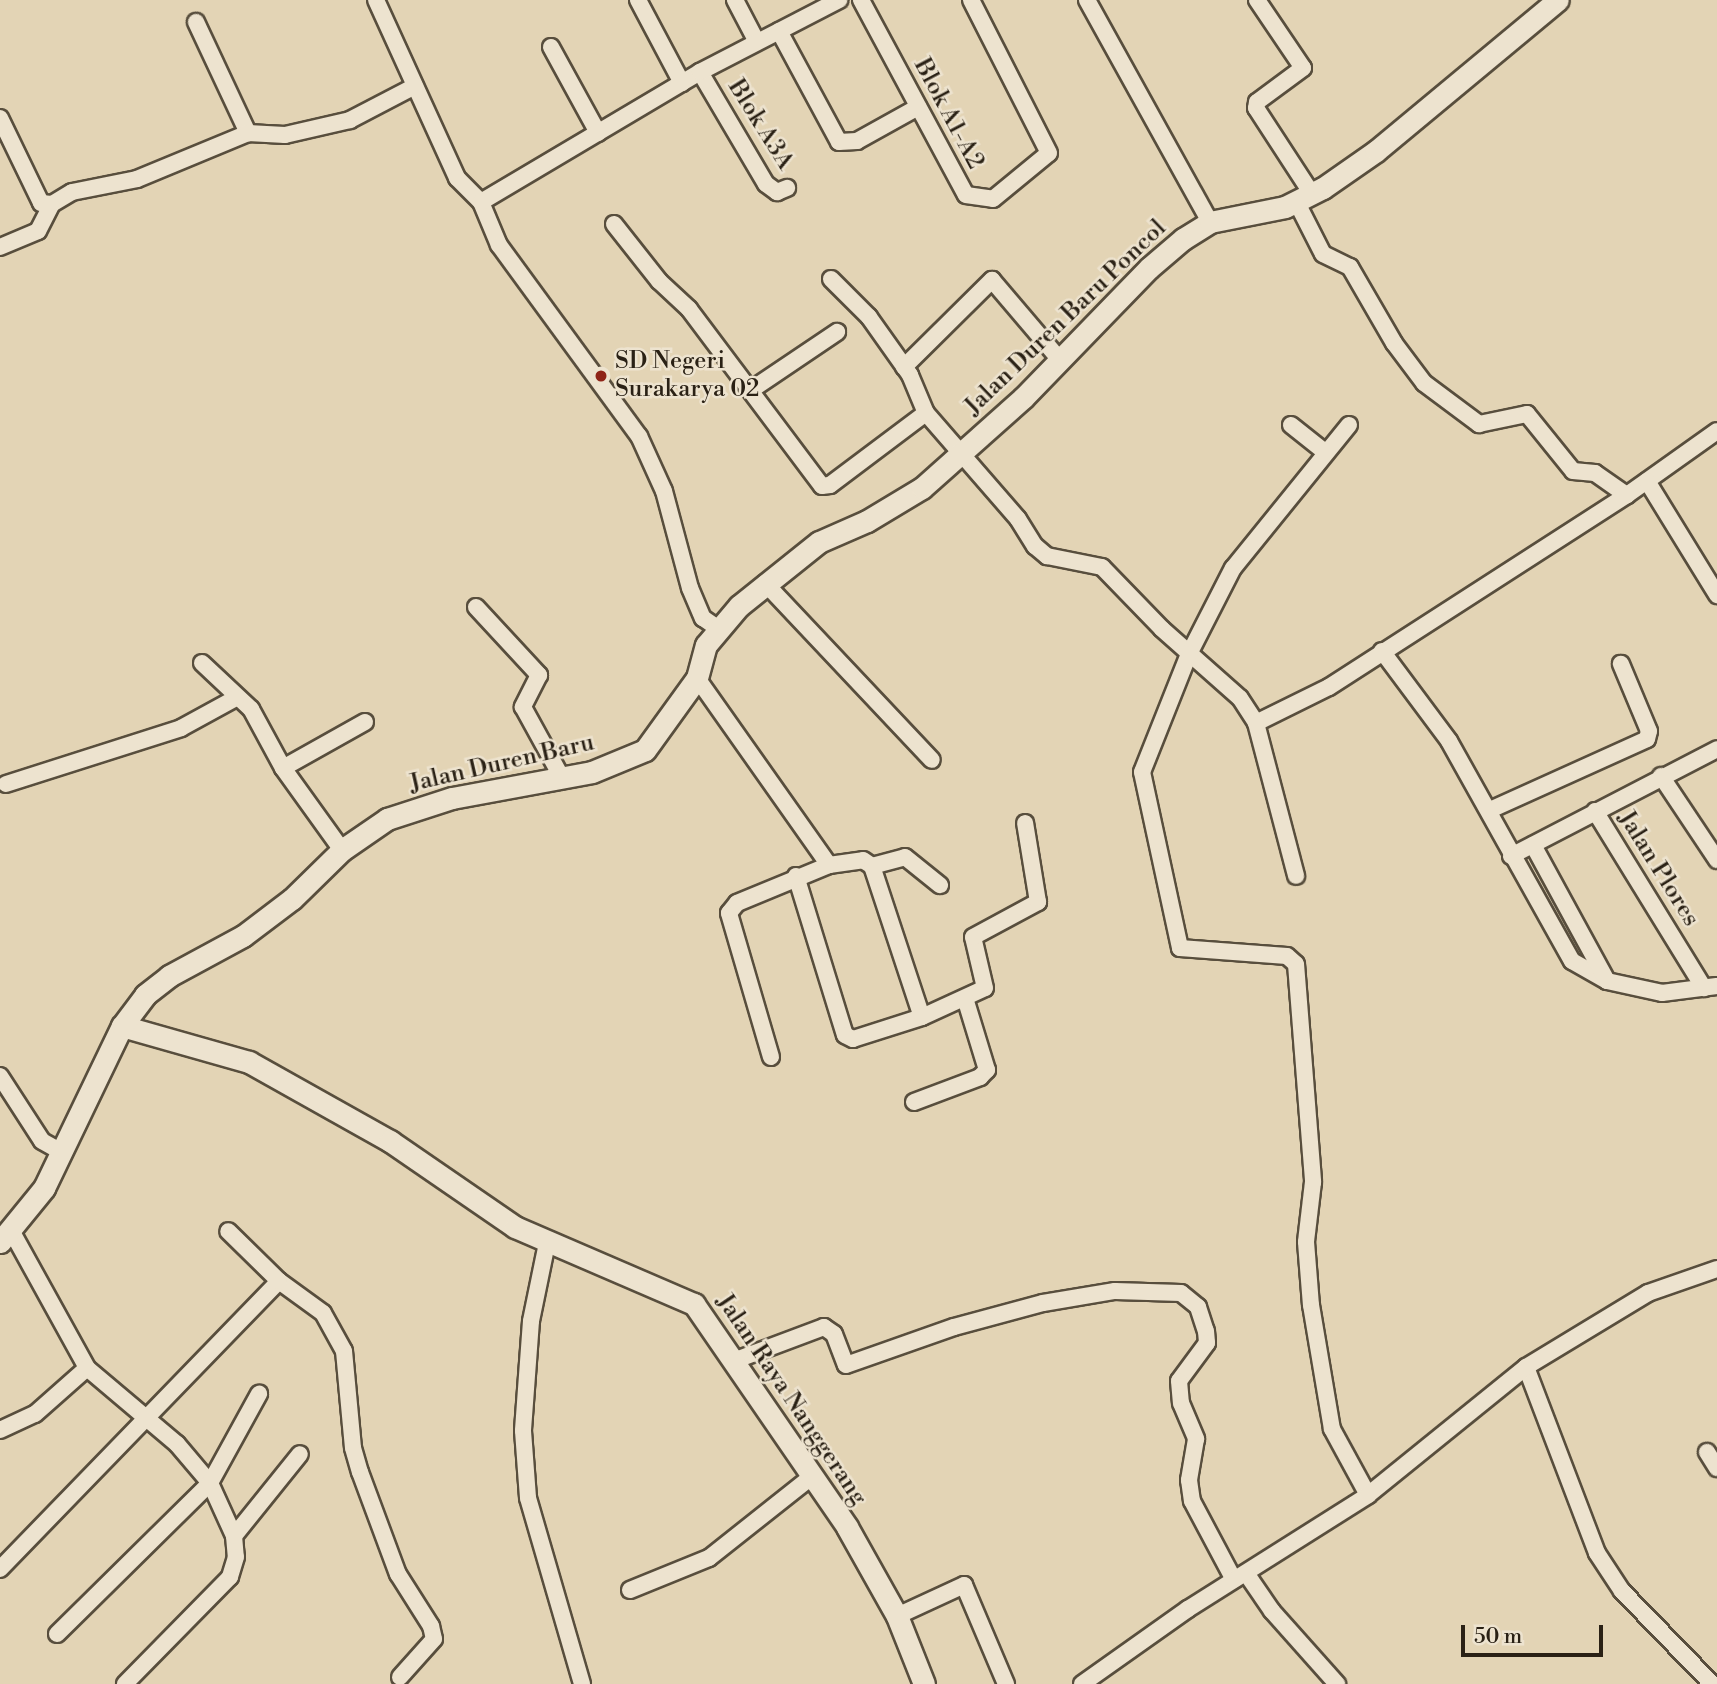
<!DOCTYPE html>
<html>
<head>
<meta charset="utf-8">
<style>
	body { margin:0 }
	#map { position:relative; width:1717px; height:1684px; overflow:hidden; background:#e3d4b5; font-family:"Libre Bodoni",serif }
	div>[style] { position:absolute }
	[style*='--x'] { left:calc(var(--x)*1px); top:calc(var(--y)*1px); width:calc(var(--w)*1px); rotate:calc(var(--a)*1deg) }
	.roads { filter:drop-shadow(2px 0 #584e3d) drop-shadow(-2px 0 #584e3d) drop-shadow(0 2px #584e3d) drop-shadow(0 -2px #584e3d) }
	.street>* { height:16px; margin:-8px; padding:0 8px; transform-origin:8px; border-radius:8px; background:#ede3cf }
	.secondary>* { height:21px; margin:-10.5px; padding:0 10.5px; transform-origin:10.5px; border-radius:10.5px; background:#ede3cf }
	.dots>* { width:19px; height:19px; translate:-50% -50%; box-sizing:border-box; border:4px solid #ede3cf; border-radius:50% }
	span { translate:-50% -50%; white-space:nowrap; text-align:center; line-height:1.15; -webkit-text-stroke:5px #ede3cf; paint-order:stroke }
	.street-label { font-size:24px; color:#2a2115 }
	.poi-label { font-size:24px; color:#2a2115 }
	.left { translate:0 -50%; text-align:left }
	.scale { position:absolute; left:1461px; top:1625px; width:142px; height:32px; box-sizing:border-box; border:4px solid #2a2115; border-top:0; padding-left:9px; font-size:21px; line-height:24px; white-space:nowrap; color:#2a2115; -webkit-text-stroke:5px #ede3cf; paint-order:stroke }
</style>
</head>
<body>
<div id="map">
	<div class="roads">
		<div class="street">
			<i style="--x:376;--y:0;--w:196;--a:65.5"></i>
			<i style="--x:457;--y:178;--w:34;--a:45"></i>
			<i style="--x:481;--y:202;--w:47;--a:67.3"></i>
			<i style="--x:499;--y:245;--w:237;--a:53.8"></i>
			<i style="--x:639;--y:436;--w:60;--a:65.6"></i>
			<i style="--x:664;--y:491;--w:100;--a:75"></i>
			<i style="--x:690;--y:588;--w:33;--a:67"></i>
			<i style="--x:703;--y:618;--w:19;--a:35"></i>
			<i style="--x:638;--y:0;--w:94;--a:62.1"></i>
			<i style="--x:735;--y:0;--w:47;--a:62.4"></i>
			<i style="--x:861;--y:0;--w:221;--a:61.7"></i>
			<i style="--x:966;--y:195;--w:27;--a:8"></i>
			<i style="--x:993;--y:199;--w:72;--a:-39.4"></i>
			<i style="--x:1049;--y:153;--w:172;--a:-117"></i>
			<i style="--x:1087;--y:0;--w:254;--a:61"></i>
			<i style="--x:1257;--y:0;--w:82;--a:55.9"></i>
			<i style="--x:1303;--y:68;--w:57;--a:143.5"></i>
			<i style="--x:1257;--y:102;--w:6;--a:99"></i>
			<i style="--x:1256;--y:108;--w:103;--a:56.9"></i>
			<i style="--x:196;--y:22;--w:123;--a:64.9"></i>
			<i style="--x:779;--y:31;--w:126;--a:61.6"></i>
			<i style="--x:839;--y:142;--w:18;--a:-3"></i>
			<i style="--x:857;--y:141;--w:70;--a:-29.1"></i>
			<i style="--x:551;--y:47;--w:98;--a:61.3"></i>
			<i style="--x:700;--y:72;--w:130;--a:59.5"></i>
			<i style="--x:766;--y:184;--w:14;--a:36"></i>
			<i style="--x:777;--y:192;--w:11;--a:-22"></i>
			<i style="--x:0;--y:118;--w:94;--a:64.2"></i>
			<i style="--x:41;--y:203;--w:11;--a:5"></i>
			<i style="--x:52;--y:204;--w:23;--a:-31"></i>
			<i style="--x:72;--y:192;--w:66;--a:-11.3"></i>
			<i style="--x:137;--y:179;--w:120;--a:-22.5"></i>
			<i style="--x:248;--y:133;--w:37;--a:3"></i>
			<i style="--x:285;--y:135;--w:67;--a:-13"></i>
			<i style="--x:350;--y:120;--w:73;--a:-27.6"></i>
			<i style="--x:1296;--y:201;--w:59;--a:63"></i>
			<i style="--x:1323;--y:254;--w:30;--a:26"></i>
			<i style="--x:1350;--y:267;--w:88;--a:59.9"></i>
			<i style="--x:1394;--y:343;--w:50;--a:53.1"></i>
			<i style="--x:1424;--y:383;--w:69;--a:36.7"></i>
			<i style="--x:1479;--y:424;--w:49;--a:-11.8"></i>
			<i style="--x:1527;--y:414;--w:73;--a:51.1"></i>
			<i style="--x:1573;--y:471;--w:22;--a:5"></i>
			<i style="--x:1595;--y:473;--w:39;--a:35"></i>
			<i style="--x:481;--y:202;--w:255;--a:-30.7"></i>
			<i style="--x:700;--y:72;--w:157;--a:-27.4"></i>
			<i style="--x:614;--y:224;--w:73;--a:51.7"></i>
			<i style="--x:659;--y:281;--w:41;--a:43"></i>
			<i style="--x:689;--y:309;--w:221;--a:53.1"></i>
			<i style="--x:822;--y:486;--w:8;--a:-7"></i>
			<i style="--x:830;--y:485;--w:120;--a:-36.9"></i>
			<i style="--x:0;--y:247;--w:41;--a:-22.8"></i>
			<i style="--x:38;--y:231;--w:30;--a:-63"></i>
			<i style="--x:831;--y:279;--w:54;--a:45"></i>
			<i style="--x:869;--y:317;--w:71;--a:54.7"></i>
			<i style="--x:910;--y:375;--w:41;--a:67.2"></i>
			<i style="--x:926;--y:413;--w:140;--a:49"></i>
			<i style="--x:1018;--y:519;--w:32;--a:58"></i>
			<i style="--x:1035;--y:546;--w:16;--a:40"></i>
			<i style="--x:1047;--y:556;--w:56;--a:11.3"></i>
			<i style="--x:1102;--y:567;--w:86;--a:45.9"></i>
			<i style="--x:1162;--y:629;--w:104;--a:41.5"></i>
			<i style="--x:1240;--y:698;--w:30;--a:57"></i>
			<i style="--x:1256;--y:723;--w:81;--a:-26.3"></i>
			<i style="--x:1329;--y:687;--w:354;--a:-32.8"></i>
			<i style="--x:1627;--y:495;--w:110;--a:-35.4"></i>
			<i style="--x:904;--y:367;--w:124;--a:-44.7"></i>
			<i style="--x:992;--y:280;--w:106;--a:49.6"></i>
			<i style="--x:751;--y:390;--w:104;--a:-34"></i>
			<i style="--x:1291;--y:425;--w:43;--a:38.5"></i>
			<i style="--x:1349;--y:425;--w:184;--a:129"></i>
			<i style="--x:1233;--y:568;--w:97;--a:117.1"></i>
			<i style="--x:1189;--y:654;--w:127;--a:111.7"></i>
			<i style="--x:1142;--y:772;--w:180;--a:77.8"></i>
			<i style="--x:1180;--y:948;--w:107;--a:4.3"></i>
			<i style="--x:1287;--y:956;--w:12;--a:42"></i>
			<i style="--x:1296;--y:964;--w:219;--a:85.5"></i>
			<i style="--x:1313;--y:1182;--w:60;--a:96.7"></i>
			<i style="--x:1306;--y:1242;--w:63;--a:85.5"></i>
			<i style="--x:1311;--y:1305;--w:126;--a:80.4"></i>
			<i style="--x:1332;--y:1429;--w:75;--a:61.4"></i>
			<i style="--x:1647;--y:481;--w:134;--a:58.4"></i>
			<i style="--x:765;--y:583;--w:243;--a:46.7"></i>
			<i style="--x:476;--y:607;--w:93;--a:47.2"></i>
			<i style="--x:539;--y:675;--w:36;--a:117"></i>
			<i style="--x:523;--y:707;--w:81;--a:61.2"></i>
			<i style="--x:1382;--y:651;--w:112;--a:53.3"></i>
			<i style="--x:1449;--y:741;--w:252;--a:60.8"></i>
			<i style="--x:1572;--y:961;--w:40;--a:29.7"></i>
			<i style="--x:1607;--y:981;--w:56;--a:12.3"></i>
			<i style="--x:1662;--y:993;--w:55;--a:-7.3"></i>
			<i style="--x:202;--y:663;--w:67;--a:43.2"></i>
			<i style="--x:251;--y:709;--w:67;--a:61.5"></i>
			<i style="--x:283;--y:768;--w:101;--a:54.3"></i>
			<i style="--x:697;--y:678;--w:229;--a:54.8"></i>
			<i style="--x:829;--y:865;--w:34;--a:-8"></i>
			<i style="--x:863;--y:860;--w:11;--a:34"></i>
			<i style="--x:872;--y:866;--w:159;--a:71.7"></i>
			<i style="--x:1256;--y:723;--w:158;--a:75.3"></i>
			<i style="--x:283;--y:768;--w:94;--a:-29.3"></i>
			<i style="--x:1661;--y:776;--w:101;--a:56.3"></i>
			<i style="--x:6;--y:784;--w:184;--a:-17.7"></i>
			<i style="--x:181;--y:728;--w:63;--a:-28.6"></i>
			<i style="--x:1490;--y:810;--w:172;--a:-24.3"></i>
			<i style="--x:1647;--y:739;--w:8;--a:-76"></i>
			<i style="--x:1649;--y:731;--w:73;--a:-112.7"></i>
			<i style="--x:1595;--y:811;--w:208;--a:58.4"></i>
			<i style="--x:1533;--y:845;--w:155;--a:61.4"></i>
			<i style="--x:1511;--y:856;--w:232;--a:-27.4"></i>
			<i style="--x:872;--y:866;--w:34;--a:-15"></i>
			<i style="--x:905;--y:857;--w:45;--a:38.7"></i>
			<i style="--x:796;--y:876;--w:166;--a:72.9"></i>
			<i style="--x:845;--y:1035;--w:9;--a:27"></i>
			<i style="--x:853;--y:1039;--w:72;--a:-17.7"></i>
			<i style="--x:922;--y:1017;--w:69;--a:-24.7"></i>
			<i style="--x:985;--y:988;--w:52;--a:-103.2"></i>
			<i style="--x:973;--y:937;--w:74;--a:-28.3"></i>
			<i style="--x:1038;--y:902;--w:80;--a:-99.3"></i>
			<i style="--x:771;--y:1057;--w:150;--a:-106.3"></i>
			<i style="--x:729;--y:913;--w:13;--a:-51"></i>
			<i style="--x:737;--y:903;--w:100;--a:-22.4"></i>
			<i style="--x:0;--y:1076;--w:77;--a:57.1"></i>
			<i style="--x:42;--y:1141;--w:23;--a:29"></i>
			<i style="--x:914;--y:1102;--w:71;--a:-20.7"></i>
			<i style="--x:980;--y:1077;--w:10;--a:-45"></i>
			<i style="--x:987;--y:1070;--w:75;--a:-107"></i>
			<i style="--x:12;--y:1232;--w:155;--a:61.1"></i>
			<i style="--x:87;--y:1368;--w:118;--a:40.2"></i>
			<i style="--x:177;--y:1444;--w:51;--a:49.8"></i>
			<i style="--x:210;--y:1483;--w:58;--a:65.6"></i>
			<i style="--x:234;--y:1536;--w:21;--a:85"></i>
			<i style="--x:236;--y:1557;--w:21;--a:107"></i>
			<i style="--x:230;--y:1577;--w:150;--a:134.5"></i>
			<i style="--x:547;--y:1243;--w:80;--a:101.6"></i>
			<i style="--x:531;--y:1321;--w:110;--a:94.2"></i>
			<i style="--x:523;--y:1431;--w:67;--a:85.7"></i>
			<i style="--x:528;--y:1498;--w:194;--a:73.8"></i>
			<i style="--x:279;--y:1281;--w:54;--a:36"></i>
			<i style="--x:323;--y:1313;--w:43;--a:61.1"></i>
			<i style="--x:344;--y:1351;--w:97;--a:84.7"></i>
			<i style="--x:353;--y:1448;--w:25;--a:74"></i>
			<i style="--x:360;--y:1472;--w:109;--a:69.6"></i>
			<i style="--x:398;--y:1574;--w:62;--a:57.6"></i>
			<i style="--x:431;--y:1626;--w:13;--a:77"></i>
			<i style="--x:434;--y:1639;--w:51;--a:131.8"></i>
			<i style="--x:736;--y:1360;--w:94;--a:-20.6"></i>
			<i style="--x:824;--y:1327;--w:12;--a:35"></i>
			<i style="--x:834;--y:1334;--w:33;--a:69"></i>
			<i style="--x:846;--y:1365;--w:114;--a:-19.4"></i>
			<i style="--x:954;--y:1327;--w:92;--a:-15.1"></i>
			<i style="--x:1043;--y:1303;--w:73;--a:-9.5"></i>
			<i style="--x:1115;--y:1291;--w:66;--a:1.7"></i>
			<i style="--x:1181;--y:1293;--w:22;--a:39"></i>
			<i style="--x:1198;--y:1307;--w:25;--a:72"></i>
			<i style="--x:1206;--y:1331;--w:12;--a:85"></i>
			<i style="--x:1207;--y:1343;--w:47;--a:126.4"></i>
			<i style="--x:1179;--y:1381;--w:22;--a:85"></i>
			<i style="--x:1181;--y:1403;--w:39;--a:67"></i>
			<i style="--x:1196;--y:1439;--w:42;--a:99.7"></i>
			<i style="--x:1189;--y:1480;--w:21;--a:82"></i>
			<i style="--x:1192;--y:1501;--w:89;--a:62"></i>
			<i style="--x:1526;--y:1367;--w:199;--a:69.1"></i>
			<i style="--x:1597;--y:1553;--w:45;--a:56.7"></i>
			<i style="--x:1622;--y:1591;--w:129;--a:45.9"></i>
			<i style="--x:0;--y:1430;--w:38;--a:-25"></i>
			<i style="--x:35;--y:1414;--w:69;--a:-41.5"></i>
			<i style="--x:1707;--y:1452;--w:19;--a:58"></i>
			<i style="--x:234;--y:1536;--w:105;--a:-51.2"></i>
			<i style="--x:0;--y:1569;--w:401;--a:-45.9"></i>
			<i style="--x:279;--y:1281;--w:71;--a:-135.6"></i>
			<i style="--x:1246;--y:1573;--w:46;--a:55.6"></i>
			<i style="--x:1272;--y:1611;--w:98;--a:48.3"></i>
			<i style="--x:630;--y:1590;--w:85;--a:-22.1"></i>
			<i style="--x:709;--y:1558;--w:129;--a:-38.4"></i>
			<i style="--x:897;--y:1616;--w:74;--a:-24.8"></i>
			<i style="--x:964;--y:1585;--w:108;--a:67"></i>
			<i style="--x:57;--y:1634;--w:215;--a:-44.6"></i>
			<i style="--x:210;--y:1483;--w:102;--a:-61.2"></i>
			<i style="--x:1082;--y:1684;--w:130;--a:-35.3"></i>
			<i style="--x:1188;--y:1609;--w:213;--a:-32.3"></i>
			<i style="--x:1368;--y:1495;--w:203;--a:-39"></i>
			<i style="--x:1526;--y:1367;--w:143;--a:-31.2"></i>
			<i style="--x:1648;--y:1293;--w:73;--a:-19.2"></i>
		</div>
		<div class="secondary">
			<i style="--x:122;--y:1026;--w:132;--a:15.8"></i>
			<i style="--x:249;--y:1062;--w:162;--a:29.3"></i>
			<i style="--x:390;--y:1141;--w:152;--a:34.5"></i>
			<i style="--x:515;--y:1227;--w:195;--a:23.3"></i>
			<i style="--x:694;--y:1304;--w:270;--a:55.5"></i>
			<i style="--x:847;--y:1527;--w:102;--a:60.7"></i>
			<i style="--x:897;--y:1616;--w:73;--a:68.3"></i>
			<i style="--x:0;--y:1242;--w:70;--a:-50.8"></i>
			<i style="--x:44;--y:1188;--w:180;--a:-64.3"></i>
			<i style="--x:122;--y:1026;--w:39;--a:-53"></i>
			<i style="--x:145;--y:995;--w:31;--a:-38"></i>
			<i style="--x:169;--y:976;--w:84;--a:-28.4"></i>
			<i style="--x:243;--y:936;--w:61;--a:-37.1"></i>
			<i style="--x:292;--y:899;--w:70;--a:-44.4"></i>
			<i style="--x:342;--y:850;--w:55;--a:-34.6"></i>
			<i style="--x:387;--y:819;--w:68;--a:-17.9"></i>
			<i style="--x:452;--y:798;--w:142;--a:-10.5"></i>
			<i style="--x:592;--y:772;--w:57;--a:-22.5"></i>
			<i style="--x:645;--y:750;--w:89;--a:-54.2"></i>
			<i style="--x:697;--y:678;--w:34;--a:-75"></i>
			<i style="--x:706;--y:645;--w:51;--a:-49.8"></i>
			<i style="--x:739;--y:606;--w:102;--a:-38.7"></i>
			<i style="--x:819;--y:542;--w:52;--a:-23.6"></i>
			<i style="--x:867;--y:521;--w:64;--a:-31"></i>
			<i style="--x:922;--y:488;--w:135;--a:-41.7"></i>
			<i style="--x:1023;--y:398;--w:181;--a:-45.9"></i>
			<i style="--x:1149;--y:268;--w:45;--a:-40.5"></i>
			<i style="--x:1183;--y:239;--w:32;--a:-32"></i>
			<i style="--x:1210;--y:222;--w:76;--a:-11.3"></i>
			<i style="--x:1285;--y:207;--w:42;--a:-26.6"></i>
			<i style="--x:1323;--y:188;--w:65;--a:-34.9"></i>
			<i style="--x:1376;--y:151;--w:236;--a:-39.7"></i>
		</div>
	</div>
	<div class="dots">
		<i style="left:601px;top:376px;background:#8f2418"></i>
	</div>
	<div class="street-label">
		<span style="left:948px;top:114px;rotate:62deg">Blok A1-A2</span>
		<span style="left:760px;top:125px;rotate:58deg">Blok A3A</span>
		<span style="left:1066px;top:318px;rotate:-44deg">Jalan Duren Baru Poncol</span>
		<span style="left:502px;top:764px;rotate:-13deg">Jalan Duren Baru</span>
		<span style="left:1658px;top:869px;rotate:58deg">Jalan Plores</span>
		<span style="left:791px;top:1400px;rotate:56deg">Jalan Raya Nanggerang</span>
	</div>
	<div class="poi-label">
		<span class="left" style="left:615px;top:376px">SD Negeri<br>Surakarya 02</span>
	</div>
	<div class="scale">50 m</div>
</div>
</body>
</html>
